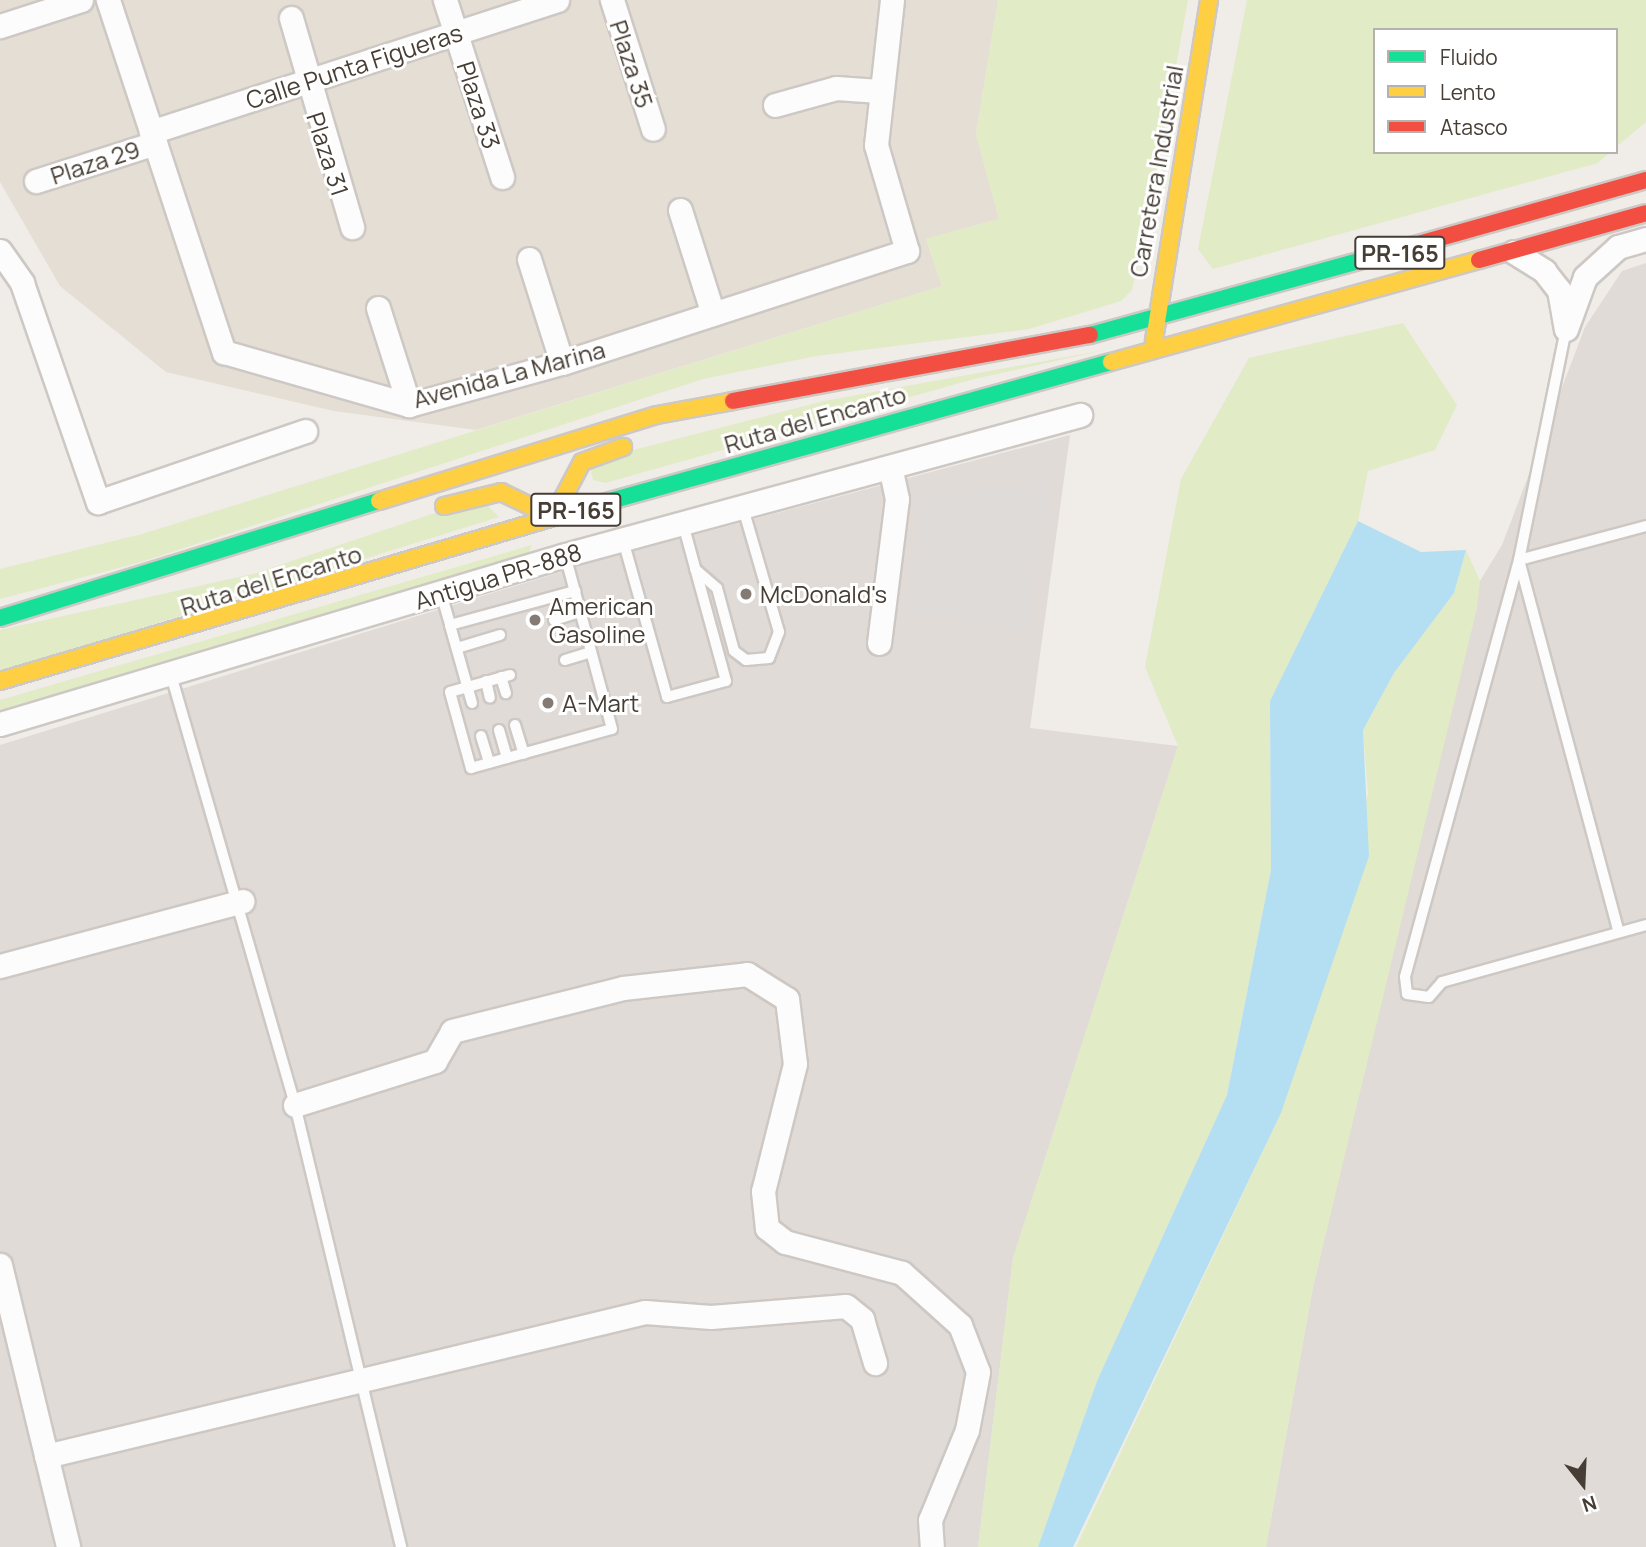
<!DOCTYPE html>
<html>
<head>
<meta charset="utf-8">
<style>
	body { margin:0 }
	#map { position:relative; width:1646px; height:1547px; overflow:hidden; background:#f0ece8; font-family:Manrope,sans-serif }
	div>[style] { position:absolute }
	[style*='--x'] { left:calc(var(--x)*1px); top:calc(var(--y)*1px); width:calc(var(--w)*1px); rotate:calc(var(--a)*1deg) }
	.residential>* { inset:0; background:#e5ded5 }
	.industrial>* { inset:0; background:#e0dbd6 }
	.green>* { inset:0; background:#e1ebc5 }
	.parking>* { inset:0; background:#dfdbd8 }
	.water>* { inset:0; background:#b4dff2 }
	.roads { filter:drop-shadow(2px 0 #cdc8c4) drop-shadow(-2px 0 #cdc8c4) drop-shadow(0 2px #cdc8c4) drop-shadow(0 -2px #cdc8c4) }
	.lane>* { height:10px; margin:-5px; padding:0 5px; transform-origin:5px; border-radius:5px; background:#fdfcfc }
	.street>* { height:23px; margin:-11.5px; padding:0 11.5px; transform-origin:11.5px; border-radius:11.5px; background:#fdfcfc }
	.fast>* { height:16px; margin:-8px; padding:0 8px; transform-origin:8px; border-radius:8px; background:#16e098 }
	.slow>* { height:16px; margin:-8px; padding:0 8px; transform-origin:8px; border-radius:8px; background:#ffcf43 }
	.jam>* { height:16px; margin:-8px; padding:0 8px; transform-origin:8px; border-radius:8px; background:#f24e42 }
	.dots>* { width:19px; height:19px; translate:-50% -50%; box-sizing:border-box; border:4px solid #fff; border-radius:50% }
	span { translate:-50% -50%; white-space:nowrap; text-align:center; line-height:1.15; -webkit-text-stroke:6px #fff; paint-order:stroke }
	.shield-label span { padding:2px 5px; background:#fff; border:2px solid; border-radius:5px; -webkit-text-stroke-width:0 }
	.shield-label { font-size:23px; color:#463d34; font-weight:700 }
	.street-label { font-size:24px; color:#463d34 }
	.poi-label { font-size:24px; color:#463d34 }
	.left { translate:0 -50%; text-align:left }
	.legend { position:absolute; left:1373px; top:28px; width:245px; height:126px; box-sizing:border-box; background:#fff; border:2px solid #b5b1ae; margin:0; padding:9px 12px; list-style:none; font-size:21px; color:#463d34 }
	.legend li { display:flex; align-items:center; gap:14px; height:35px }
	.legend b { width:35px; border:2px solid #b5b1ae }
	.north { position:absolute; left:1548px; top:1449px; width:70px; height:70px; -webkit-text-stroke:5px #fff; paint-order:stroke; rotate:162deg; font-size:19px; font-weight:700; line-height:28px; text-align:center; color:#463d34 }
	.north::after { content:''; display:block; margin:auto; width:24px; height:32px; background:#463d34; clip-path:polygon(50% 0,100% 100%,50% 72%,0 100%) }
</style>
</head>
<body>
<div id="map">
	<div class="residential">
		<i style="clip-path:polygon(0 0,998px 0,976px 134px,999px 219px,926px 239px,942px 286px,476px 430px,334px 411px,166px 372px,60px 286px,0 182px)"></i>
	</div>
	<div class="industrial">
		<i style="clip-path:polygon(1646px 263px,1646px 1547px,1266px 1547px,1313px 1287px,1480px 581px,1502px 545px,1585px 327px,1622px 271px)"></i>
		<i style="clip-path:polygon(1070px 435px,1030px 728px,1178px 746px,1013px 1258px,978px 1547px,0 1547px,0 745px,593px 562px)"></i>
	</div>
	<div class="green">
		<i style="clip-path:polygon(998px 0,1188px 0,1147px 223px,1132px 290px,1121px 301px,1029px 329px,816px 356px,703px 379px,141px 562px,0 599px,0 569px,142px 534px,942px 286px,926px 239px,999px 219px,976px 134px)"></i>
		<i style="clip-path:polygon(1247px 0,1646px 0,1646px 122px,1616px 147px,1616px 30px,1375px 30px,1375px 152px,1610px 152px,1598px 163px,1213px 269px,1198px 249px)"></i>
		<i style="clip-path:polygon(1403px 323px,1457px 405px,1435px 450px,1368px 471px,1358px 521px,1270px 701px,1271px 870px,1227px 1095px,1097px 1381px,1038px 1547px,978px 1547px,1013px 1258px,1178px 746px,1145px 667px,1181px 479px,1249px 358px)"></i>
		<i style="clip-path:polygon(1105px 350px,974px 379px,605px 483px,593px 480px,591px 471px,602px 458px,824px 401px)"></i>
		<i style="clip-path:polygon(465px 503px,487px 505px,499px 517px,0 672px,0 630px,253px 574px)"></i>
		<i style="clip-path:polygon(532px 545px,527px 557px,0 716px,0 700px)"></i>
		<i style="clip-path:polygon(1466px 550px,1480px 581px,1477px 608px,1313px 1287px,1266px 1547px,1076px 1547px,1281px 1113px,1368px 794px,1363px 730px,1394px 673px,1454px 593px)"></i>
	</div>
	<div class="parking">
		<i style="clip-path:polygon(1049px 481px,1028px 631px,906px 611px,924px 498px)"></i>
	</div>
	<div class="water">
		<i style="clip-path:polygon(1358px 521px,1421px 552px,1466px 550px,1454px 593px,1394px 673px,1363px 730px,1369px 856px,1281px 1113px,1073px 1547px,1038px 1547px,1097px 1381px,1227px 1095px,1271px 870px,1270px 701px)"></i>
	</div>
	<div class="roads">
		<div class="lane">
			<i style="--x:1566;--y:329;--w:236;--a:101.5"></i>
			<i style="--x:1519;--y:560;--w:385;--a:75"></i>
			<i style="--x:1646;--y:526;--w:131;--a:165"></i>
			<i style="--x:1519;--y:560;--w:432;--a:105.3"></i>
			<i style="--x:1405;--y:977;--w:17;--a:83"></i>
			<i style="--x:1407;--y:994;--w:22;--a:8"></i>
			<i style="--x:1429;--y:997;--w:20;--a:-49"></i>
			<i style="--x:1442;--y:982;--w:212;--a:-15.6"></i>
			<i style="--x:623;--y:540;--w:163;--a:74.3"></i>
			<i style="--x:667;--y:697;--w:61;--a:-15.2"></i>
			<i style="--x:726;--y:681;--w:163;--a:-105.3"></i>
			<i style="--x:695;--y:569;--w:29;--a:41"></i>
			<i style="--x:717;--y:588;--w:65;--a:74.9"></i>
			<i style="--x:734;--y:651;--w:15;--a:37"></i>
			<i style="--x:746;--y:660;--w:23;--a:-5"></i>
			<i style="--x:769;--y:658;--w:28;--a:-69"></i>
			<i style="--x:779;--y:632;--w:129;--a:-106.2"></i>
			<i style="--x:441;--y:593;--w:33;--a:74"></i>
			<i style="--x:554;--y:620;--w:28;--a:-17"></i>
			<i style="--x:457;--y:648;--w:45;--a:-16.8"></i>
			<i style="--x:565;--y:660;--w:27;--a:-17"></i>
			<i style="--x:171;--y:675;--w:448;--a:73.9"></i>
			<i style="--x:295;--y:1105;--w:455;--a:76.5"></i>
			<i style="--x:510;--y:675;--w:62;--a:164.2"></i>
			<i style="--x:450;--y:692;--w:79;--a:74.6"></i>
			<i style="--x:471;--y:768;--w:146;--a:-15.5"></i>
			<i style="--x:612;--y:729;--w:180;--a:-105.1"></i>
			<i style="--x:501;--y:677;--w:17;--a:73"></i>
			<i style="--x:486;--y:681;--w:17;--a:77"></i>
			<i style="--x:472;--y:703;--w:81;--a:-105.8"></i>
			<i style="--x:450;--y:625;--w:130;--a:-15.2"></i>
			<i style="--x:515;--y:725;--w:30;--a:73"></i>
			<i style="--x:499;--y:730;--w:29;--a:74"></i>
			<i style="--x:481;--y:736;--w:28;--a:73"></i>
		</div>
		<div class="street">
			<i style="--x:108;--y:0;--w:371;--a:71.8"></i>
			<i style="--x:224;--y:352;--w:192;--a:16"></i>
			<i style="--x:409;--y:405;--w:159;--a:-15.4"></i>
			<i style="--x:562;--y:363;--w:363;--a:-18"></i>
			<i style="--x:907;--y:251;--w:110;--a:-106.3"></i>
			<i style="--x:876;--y:145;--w:146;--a:-83.7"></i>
			<i style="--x:445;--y:0;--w:186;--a:72.1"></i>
			<i style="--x:612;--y:0;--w:135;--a:72.4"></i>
			<i style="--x:291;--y:18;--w:218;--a:73.7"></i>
			<i style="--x:0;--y:26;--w:85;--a:-17.8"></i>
			<i style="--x:775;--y:105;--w:63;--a:-15.6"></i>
			<i style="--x:836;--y:88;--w:43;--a:4"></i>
			<i style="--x:151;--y:132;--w:427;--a:-18"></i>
			<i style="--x:36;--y:181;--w:125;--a:-17.7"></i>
			<i style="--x:680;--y:210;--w:109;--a:72.4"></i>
			<i style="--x:0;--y:251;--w:39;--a:55"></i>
			<i style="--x:22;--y:283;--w:232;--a:70.9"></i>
			<i style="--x:98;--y:502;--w:219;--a:-18.9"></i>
			<i style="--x:1514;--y:252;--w:36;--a:32"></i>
			<i style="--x:1544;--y:271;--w:24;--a:52"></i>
			<i style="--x:1559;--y:290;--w:39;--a:80"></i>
			<i style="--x:529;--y:259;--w:109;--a:72.4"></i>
			<i style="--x:378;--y:308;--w:102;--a:72.3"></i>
			<i style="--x:1566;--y:329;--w:55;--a:-69.9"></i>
			<i style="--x:1585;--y:277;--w:45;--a:-42.3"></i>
			<i style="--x:1618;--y:247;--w:29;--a:-16"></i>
			<i style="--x:879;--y:643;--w:145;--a:-82.9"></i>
			<i style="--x:897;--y:499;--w:30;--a:-102"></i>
			<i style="--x:0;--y:724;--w:590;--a:-16.65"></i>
			<i style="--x:565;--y:555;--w:534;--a:-15.21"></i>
			<i style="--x:0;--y:966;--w:251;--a:-15"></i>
			<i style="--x:295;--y:1105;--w:147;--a:-17.4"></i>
			<i style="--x:435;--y:1061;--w:34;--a:-60"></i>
			<i style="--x:452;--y:1031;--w:176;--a:-14.1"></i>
			<i style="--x:623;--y:988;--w:125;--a:-6.4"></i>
			<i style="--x:747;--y:974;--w:47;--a:32"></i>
			<i style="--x:787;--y:999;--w:65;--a:83"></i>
			<i style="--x:795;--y:1064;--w:131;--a:104.1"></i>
			<i style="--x:763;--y:1191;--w:37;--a:84"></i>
			<i style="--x:767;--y:1228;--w:23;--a:38"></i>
			<i style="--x:785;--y:1242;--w:121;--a:14.8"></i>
			<i style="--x:902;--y:1273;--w:78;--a:41.9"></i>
			<i style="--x:960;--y:1325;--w:50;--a:69"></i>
			<i style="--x:978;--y:1372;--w:59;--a:100.7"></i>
			<i style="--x:967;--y:1430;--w:97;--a:112.3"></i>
			<i style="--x:930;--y:1520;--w:27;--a:86"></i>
			<i style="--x:0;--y:1265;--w:290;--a:76.4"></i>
			<i style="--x:46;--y:1456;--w:616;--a:-13.52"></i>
			<i style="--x:645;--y:1312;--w:66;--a:4.3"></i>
			<i style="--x:711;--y:1317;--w:135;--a:-4.7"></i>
			<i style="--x:846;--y:1306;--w:21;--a:39"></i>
			<i style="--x:862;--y:1319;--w:46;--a:73.5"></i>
		</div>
		<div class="fast">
			<i style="--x:1090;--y:335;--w:285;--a:-15.4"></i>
			<i style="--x:574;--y:511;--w:557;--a:-15.51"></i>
			<i style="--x:0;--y:618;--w:397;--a:-17.2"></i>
		</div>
		<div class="slow">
			<i style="--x:1154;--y:340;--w:344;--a:-80.8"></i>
			<i style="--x:1111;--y:362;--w:382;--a:-15.5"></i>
			<i style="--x:379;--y:501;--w:291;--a:-17.2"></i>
			<i style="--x:657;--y:415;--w:77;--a:-10.4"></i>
			<i style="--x:444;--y:506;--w:59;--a:-13.8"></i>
			<i style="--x:501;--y:492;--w:58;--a:25.7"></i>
			<i style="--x:553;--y:517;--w:62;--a:-62.2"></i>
			<i style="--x:582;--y:462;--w:44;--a:-20.1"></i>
			<i style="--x:0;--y:681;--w:599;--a:-16.5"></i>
		</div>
		<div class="jam">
			<i style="--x:1365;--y:259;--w:292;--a:-15.7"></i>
			<i style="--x:1479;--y:260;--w:173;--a:-15.7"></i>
			<i style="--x:733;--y:401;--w:363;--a:-10.5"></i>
		</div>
	</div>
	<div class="dots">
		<i style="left:746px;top:594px;background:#827a73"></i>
		<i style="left:535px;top:620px;background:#827a73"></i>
		<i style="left:548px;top:703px;background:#827a73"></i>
	</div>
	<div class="shield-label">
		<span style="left:1400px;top:253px">PR-165</span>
		<span style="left:576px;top:510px">PR-165</span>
	</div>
	<div class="street-label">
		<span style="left:632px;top:64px;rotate:72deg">Plaza 35</span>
		<span style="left:354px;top:66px;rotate:-18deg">Calle Punta Figueras</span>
		<span style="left:479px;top:105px;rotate:72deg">Plaza 33</span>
		<span style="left:328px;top:154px;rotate:72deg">Plaza 31</span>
		<span style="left:95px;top:162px;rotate:-18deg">Plaza 29</span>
		<span style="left:1156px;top:171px;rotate:-80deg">Carretera Industrial</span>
		<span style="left:509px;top:374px;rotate:-15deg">Avenida La Marina</span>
		<span style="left:815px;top:419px;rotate:-16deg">Ruta del Encanto</span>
		<span style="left:498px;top:576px;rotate:-17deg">Antigua PR-888</span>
		<span style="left:271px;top:580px;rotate:-17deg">Ruta del Encanto</span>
	</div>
	<div class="poi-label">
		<span class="left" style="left:760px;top:594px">McDonald's</span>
		<span class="left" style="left:549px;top:620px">American<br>Gasoline</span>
		<span class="left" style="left:562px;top:703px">A-Mart</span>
	</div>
	<ul class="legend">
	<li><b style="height:9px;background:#16e098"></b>Fluido</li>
	<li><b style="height:9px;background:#ffcf43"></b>Lento</li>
	<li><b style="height:9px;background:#f24e42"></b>Atasco</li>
	</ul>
	<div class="north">N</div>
</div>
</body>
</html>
